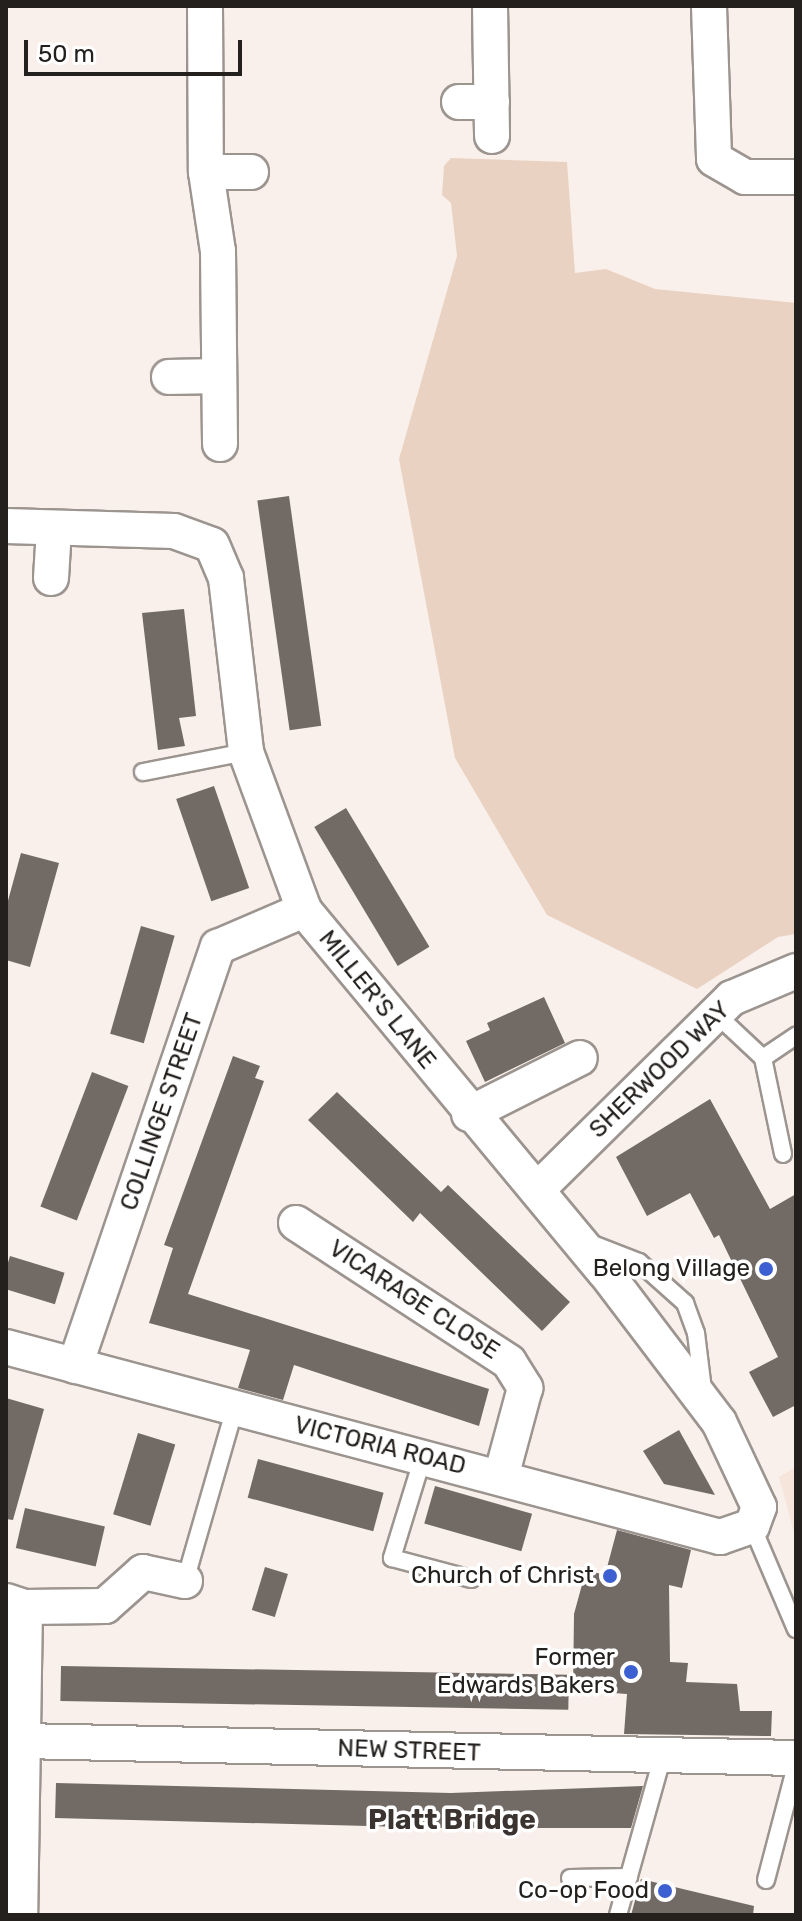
<!DOCTYPE html>
<html>
<head>
<meta charset="utf-8">
<style>
	body { margin:0 }
	#map { position:relative; width:802px; height:1921px; overflow:hidden; background:#f9f0eb; font-family:Rubik,sans-serif }
	div>[style] { position:absolute }
	[style*='--x'] { left:calc(var(--x)*1px); top:calc(var(--y)*1px); width:calc(var(--w)*1px); rotate:calc(var(--a)*1deg) }
	.built>* { inset:0; background:#f5e5db }
	.green>* { inset:0; background:#ead2c2 }
	.building>* { inset:0; background:#726a65; transform-origin:0 0 }
	.roads { filter:drop-shadow(2px 0 #9c948f) drop-shadow(-2px 0 #9c948f) drop-shadow(0 2px #9c948f) drop-shadow(0 -2px #9c948f) }
	.lane>* { height:16px; margin:-8px; padding:0 8px; transform-origin:8px; border-radius:8px; background:#fff }
	.street>* { height:34px; margin:-17px; padding:0 17px; transform-origin:17px; border-radius:17px; background:#fff }
	.dots>* { width:22px; height:22px; translate:-50% -50%; box-sizing:border-box; border:4px solid #fff; border-radius:50% }
	span { translate:-50% -50%; white-space:nowrap; text-align:center; line-height:1.15; -webkit-text-stroke:7px #fff; paint-order:stroke }
	.street-label { font-size:24px; color:#23201e }
	.poi-label { font-size:24px; color:#23201e }
	.right { translate:-100% -50%; text-align:right }
	.quarter-label { font-size:28px; color:#3a332f; font-weight:700 }
	.frame { position:absolute; inset:0; border:8px solid #23201e; pointer-events:none }
	.scale { position:absolute; left:24px; top:40px; width:218px; height:36px; box-sizing:border-box; border:4px solid #23201e; border-top:0; padding-left:10px; font-size:24px; line-height:28px; white-space:nowrap; color:#23201e; -webkit-text-stroke:6px #fff; paint-order:stroke }
</style>
</head>
<body>
<div id="map">
	<div class="built">
		<i style="clip-path:polygon(796px 1467px,796px 1540px,779px 1477px)"></i>
	</div>
	<div class="green">
		<i style="clip-path:polygon(451px 158px,567px 162px,575px 273px,606px 269px,655px 289px,796px 303px,796px 934px,778px 937px,697px 989px,547px 915px,455px 758px,399px 459px,457px 256px,451px 203px,442px 195px,444px 166px)"></i>
	</div>
	<div class="building">
		<i style="left:289px;top:496px;width:232px;height:32px;rotate:82deg"></i>
		<i style="clip-path:polygon(184px 609px,196px 716px,179px 718px,185px 746px,158px 750px,142px 613px)"></i>
		<i style="left:214px;top:786px;width:108px;height:40px;rotate:71deg"></i>
		<i style="left:346px;top:808px;width:162px;height:37px;rotate:59deg"></i>
		<i style="clip-path:polygon(21px 853px,59px 863px,30px 967px,6px 960px,6px 908px)"></i>
		<i style="left:141px;top:926px;width:35px;height:112px;rotate:16deg"></i>
		<i style="clip-path:polygon(544px 997px,565px 1043px,485px 1082px,466px 1041px,490px 1030px,487px 1023px)"></i>
		<i style="clip-path:polygon(233px 1056px,260px 1066px,255px 1078px,264px 1081px,188px 1294px,489px 1389px,479px 1426px,294px 1365px,283px 1400px,238px 1388px,250px 1350px,149px 1323px,173px 1248px,164px 1245px)"></i>
		<i style="left:92px;top:1072px;width:39px;height:144px;rotate:21deg"></i>
		<i style="clip-path:polygon(337px 1092px,441px 1192px,448px 1185px,570px 1302px,542px 1331px,420px 1213px,413px 1222px,308px 1120px)"></i>
		<i style="clip-path:polygon(710px 1099px,770px 1209px,796px 1194px,796px 1405px,773px 1417px,749px 1372px,778px 1357px,719px 1235px,714px 1238px,690px 1193px,647px 1216px,616px 1157px)"></i>
		<i style="left:10px;top:1256px;width:57px;height:33px;rotate:17deg"></i>
		<i style="clip-path:polygon(6px 1398px,44px 1409px,13px 1520px,6px 1519px)"></i>
		<i style="clip-path:polygon(679px 1430px,715px 1495px,664px 1484px,643px 1451px)"></i>
		<i style="left:138px;top:1433px;width:39px;height:85px;rotate:17deg"></i>
		<i style="left:258px;top:1459px;width:130px;height:40px;rotate:15deg"></i>
		<i style="left:435px;top:1486px;width:101px;height:39px;rotate:16deg"></i>
		<i style="left:25px;top:1508px;width:82px;height:41px;rotate:13deg"></i>
		<i style="clip-path:polygon(617px 1530px,691px 1550px,682px 1588px,669px 1585px,670px 1662px,688px 1663px,686px 1682px,737px 1684px,740px 1711px,772px 1711px,771px 1736px,624px 1734px,627px 1694px,573px 1690px,574px 1614px,586px 1570px,605px 1575px)"></i>
		<i style="left:265px;top:1567px;width:24px;height:45px;rotate:17deg"></i>
		<i style="left:61px;top:1666px;width:508px;height:35px;rotate:1deg"></i>
		<i style="clip-path:polygon(56px 1783px,451px 1793px,643px 1786px,631px 1828px,444px 1828px,55px 1818px)"></i>
		<i style="clip-path:polygon(641px 1879px,754px 1906px,753px 1915px,631px 1915px)"></i>
	</div>
	<div class="roads">
		<div class="lane">
			<i style="--x:143;--y:772;--w:105;--a:-11"></i>
			<i style="--x:716;--y:1014;--w:64;--a:43.1"></i>
			<i style="--x:763;--y:1058;--w:40;--a:-34"></i>
			<i style="--x:763;--y:1058;--w:98;--a:78.2"></i>
			<i style="--x:590;--y:1243;--w:53;--a:21.2"></i>
			<i style="--x:639;--y:1262;--w:62;--a:41.7"></i>
			<i style="--x:685;--y:1303;--w:32;--a:70"></i>
			<i style="--x:696;--y:1333;--w:57;--a:83"></i>
			<i style="--x:423;--y:1457;--w:106;--a:107.1"></i>
			<i style="--x:392;--y:1558;--w:82;--a:14.9"></i>
			<i style="--x:752;--y:1526;--w:112;--a:66.9"></i>
			<i style="--x:185;--y:1581;--w:180;--a:-73.9"></i>
			<i style="--x:570;--y:1878;--w:59;--a:-1"></i>
			<i style="--x:766;--y:1880;--w:118;--a:-75.3"></i>
			<i style="--x:618;--y:1915;--w:163;--a:-74.3"></i>
		</div>
		<div class="street">
			<i style="--x:205;--y:6;--w:166;--a:89.7"></i>
			<i style="--x:206;--y:172;--w:45;--a:0"></i>
			<i style="--x:490;--y:6;--w:130;--a:89.1"></i>
			<i style="--x:709;--y:6;--w:153;--a:88.1"></i>
			<i style="--x:714;--y:159;--w:36;--a:30"></i>
			<i style="--x:745;--y:177;--w:51;--a:0"></i>
			<i style="--x:459;--y:102;--w:33;--a:0"></i>
			<i style="--x:206;--y:172;--w:80;--a:81.4"></i>
			<i style="--x:218;--y:251;--w:193;--a:89.4"></i>
			<i style="--x:169;--y:377;--w:50;--a:-1.1"></i>
			<i style="--x:6;--y:526;--w:168;--a:1.7"></i>
			<i style="--x:174;--y:531;--w:40;--a:20.2"></i>
			<i style="--x:212;--y:545;--w:36;--a:67"></i>
			<i style="--x:226;--y:578;--w:175;--a:83.4"></i>
			<i style="--x:246;--y:752;--w:168;--a:69.8"></i>
			<i style="--x:304;--y:910;--w:471;--a:50.3"></i>
			<i style="--x:605;--y:1272;--w:188;--a:52.8"></i>
			<i style="--x:719;--y:1422;--w:94;--a:64.8"></i>
			<i style="--x:759;--y:1507;--w:20;--a:110"></i>
			<i style="--x:752;--y:1526;--w:34;--a:161"></i>
			<i style="--x:720;--y:1537;--w:739;--a:-165.1"></i>
			<i style="--x:51;--y:578;--w:49;--a:-86.5"></i>
			<i style="--x:469;--y:1114;--w:124;--a:-26.8"></i>
			<i style="--x:538;--y:1189;--w:272;--a:-44.6"></i>
			<i style="--x:732;--y:998;--w:69;--a:-22.9"></i>
			<i style="--x:296;--y:1223;--w:254;--a:33.1"></i>
			<i style="--x:509;--y:1362;--w:31;--a:58"></i>
			<i style="--x:525;--y:1388;--w:92;--a:105.1"></i>
			<i style="--x:75;--y:1366;--w:443;--a:-71.2"></i>
			<i style="--x:218;--y:947;--w:94;--a:-23.3"></i>
			<i style="--x:6;--y:1601;--w:20;--a:18"></i>
			<i style="--x:25;--y:1607;--w:308;--a:90.9"></i>
			<i style="--x:25;--y:1607;--w:80;--a:-0.7"></i>
			<i style="--x:105;--y:1606;--w:51;--a:-41.8"></i>
			<i style="--x:143;--y:1572;--w:43;--a:12.1"></i>
			<i style="--x:22;--y:1741;--w:774;--a:1.26"></i>
		</div>
	</div>
	<div class="dots">
		<i style="left:766px;top:1269px;background:#3c60d1"></i>
		<i style="left:610px;top:1576px;background:#3c60d1"></i>
		<i style="left:631px;top:1672px;background:#3c60d1"></i>
		<i style="left:665px;top:1891px;background:#3c60d1"></i>
	</div>
	<div class="street-label">
		<span style="left:377px;top:1000px;rotate:51deg">MILLER'S LANE</span>
		<span style="left:660px;top:1070px;rotate:-44deg">SHERWOOD WAY</span>
		<span style="left:162px;top:1112px;rotate:-71deg">COLLINGE STREET</span>
		<span style="left:414px;top:1300px;rotate:33deg">VICARAGE CLOSE</span>
		<span style="left:380px;top:1446px;rotate:14deg">VICTORIA ROAD</span>
		<span style="left:409px;top:1751px;rotate:2deg">NEW STREET</span>
	</div>
	<div class="poi-label">
		<span class="right" style="left:750px;top:1269px">Belong Village</span>
		<span class="right" style="left:594px;top:1576px">Church of Christ</span>
		<span class="right" style="left:615px;top:1672px">Former<br>Edwards Bakers</span>
		<span class="right" style="left:649px;top:1891px">Co-op Food</span>
	</div>
	<div class="quarter-label">
		<span style="left:452px;top:1820px">Platt Bridge</span>
	</div>
	<div class="frame"></div>
	<div class="scale">50 m</div>
</div>
</body>
</html>
